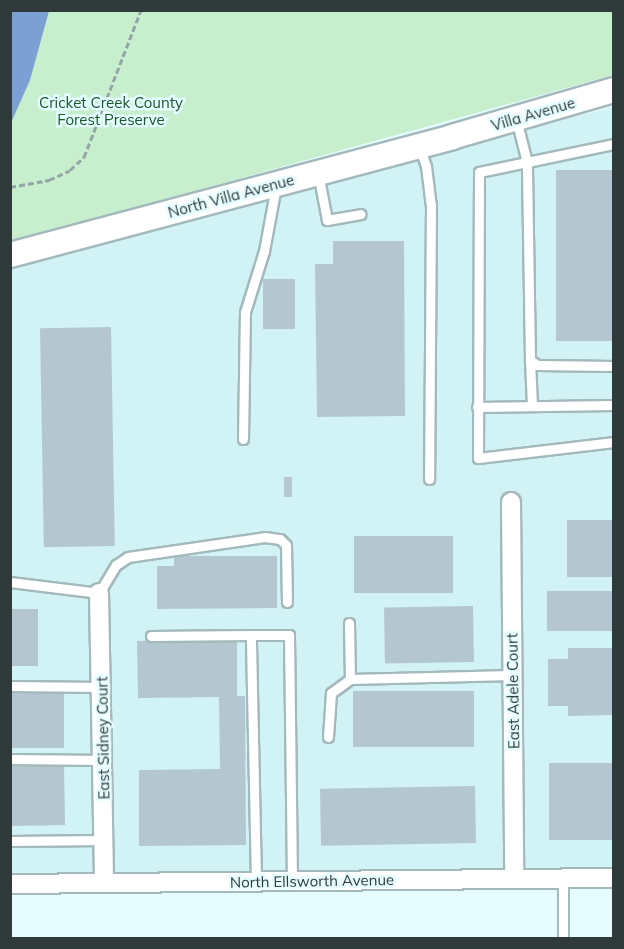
<!DOCTYPE html>
<html>
<head>
<meta charset="utf-8">
<style>
	body { margin:0 }
	#map { position:relative; width:624px; height:949px; overflow:hidden; background:#e5fdff; font-family:Mulish,sans-serif }
	div>[style] { position:absolute }
	[style*='--x'] { left:calc(var(--x)*1px); top:calc(var(--y)*1px); width:calc(var(--w)*1px); rotate:calc(var(--a)*1deg) }
	.built>* { inset:0; background:#d2f3f6 }
	.green>* { inset:0; background:#c7efce }
	.water>* { inset:0; background:#7ca0d3 }
	.building>* { inset:0; background:#b4c7d0; transform-origin:0 0 }
	.path>* { height:3px; margin-top:-1.5px; transform-origin:0; background:repeating-linear-gradient(90deg,#93a5a6 0 6px,transparent 0 9px) }
	.roads { filter:drop-shadow(2px 0 #a3b9bb) drop-shadow(-2px 0 #a3b9bb) drop-shadow(0 2px #a3b9bb) drop-shadow(0 -2px #a3b9bb) }
	.service>* { height:9px; margin:-4.5px; padding:0 4.5px; transform-origin:4.5px; border-radius:4.5px; background:#fff }
	.minor>* { height:18px; margin:-9px; padding:0 9px; transform-origin:9px; border-radius:9px; background:#fff }
	.secondary>* { height:24px; margin:-12px; padding:0 12px; transform-origin:12px; border-radius:12px; background:#fff }
	span { translate:-50% -50%; white-space:nowrap; text-align:center; line-height:1.15; -webkit-text-stroke:5px #e5fdff; paint-order:stroke }
	.park-label { font-size:15px; color:#1a552b }
	.street-label { font-size:15px; color:#313a3b }
	.frame { position:absolute; inset:0; border:12px solid #313a3b; pointer-events:none }
</style>
</head>
<body>
<div id="map">
	<div class="built">
		<i style="clip-path:polygon(613px 107px,613px 872px,11px 878px,10px 256px)"></i>
	</div>
	<div class="green">
		<i style="clip-path:polygon(11px 11px,613px 11px,613px 75px,11px 242px)"></i>
	</div>
	<div class="water">
		<i style="clip-path:polygon(11px 10px,49px 11px,30px 80px,11px 123px)"></i>
	</div>
	<div class="building">
		<i style="left:556px;top:170px;width:58px;height:171px"></i>
		<i style="clip-path:polygon(333px 241px,404px 241px,405px 416px,317px 417px,315px 264px,333px 264px)"></i>
		<i style="left:263px;top:279px;width:32px;height:50px"></i>
		<i style="left:111px;top:327px;width:219px;height:71px;rotate:89deg"></i>
		<i style="left:284px;top:477px;width:8px;height:20px"></i>
		<i style="left:567px;top:520px;width:47px;height:57px"></i>
		<i style="left:354px;top:536px;width:99px;height:57px"></i>
		<i style="clip-path:polygon(174px 556px,277px 556px,277px 608px,157px 609px,157px 566px,174px 566px)"></i>
		<i style="left:612px;top:591px;width:40px;height:65px;rotate:90deg"></i>
		<i style="left:473px;top:606px;width:56px;height:89px;rotate:89deg"></i>
		<i style="left:38px;top:609px;width:57px;height:28px;rotate:90deg"></i>
		<i style="clip-path:polygon(237px 640px,237px 696px,245px 696px,246px 845px,139px 846px,139px 770px,220px 769px,219px 697px,138px 698px,137px 641px)"></i>
		<i style="clip-path:polygon(568px 648px,614px 648px,614px 715px,568px 716px,568px 706px,548px 706px,548px 659px,568px 659px)"></i>
		<i style="left:474px;top:691px;width:56px;height:121px;rotate:90deg"></i>
		<i style="left:10px;top:692px;width:54px;height:56px"></i>
		<i style="left:614px;top:763px;width:77px;height:65px;rotate:90deg"></i>
		<i style="left:64px;top:765px;width:60px;height:54px;rotate:89deg"></i>
		<i style="left:475px;top:786px;width:57px;height:155px;rotate:89deg"></i>
	</div>
	<div class="path">
		<i style="--x:10;--y:187;--w:40;--a:-10"></i>
		<i style="--x:49;--y:180;--w:23;--a:-25"></i>
		<i style="--x:70;--y:170;--w:19;--a:-43"></i>
		<i style="--x:84;--y:157;--w:158;--a:-68.8"></i>
	</div>
	<div class="roads">
		<div class="service">
			<i style="--x:516;--y:119;--w:44;--a:75.7"></i>
			<i style="--x:527;--y:162;--w:89;--a:-11.7"></i>
			<i style="--x:419;--y:146;--w:21;--a:71"></i>
			<i style="--x:426;--y:166;--w:39;--a:83"></i>
			<i style="--x:431;--y:205;--w:274;--a:90.4"></i>
			<i style="--x:318;--y:173;--w:48;--a:79.2"></i>
			<i style="--x:327;--y:220;--w:34;--a:-10"></i>
			<i style="--x:530;--y:360;--w:46;--a:87.5"></i>
			<i style="--x:614;--y:366;--w:77;--a:-179.3"></i>
			<i style="--x:537;--y:365;--w:9;--a:-144"></i>
			<i style="--x:530;--y:360;--w:198;--a:-90.9"></i>
			<i style="--x:527;--y:162;--w:49;--a:168.2"></i>
			<i style="--x:479;--y:172;--w:286;--a:90.2"></i>
			<i style="--x:478;--y:458;--w:137;--a:-6.7"></i>
			<i style="--x:477;--y:407;--w:137;--a:-0.8"></i>
			<i style="--x:243;--y:439;--w:127;--a:-89.1"></i>
			<i style="--x:245;--y:312;--w:64;--a:-72.7"></i>
			<i style="--x:264;--y:251;--w:66;--a:-79.5"></i>
			<i style="--x:10;--y:582;--w:90;--a:7"></i>
			<i style="--x:99;--y:593;--w:33;--a:-59"></i>
			<i style="--x:116;--y:565;--w:14;--a:-34"></i>
			<i style="--x:128;--y:557;--w:138;--a:-8.3"></i>
			<i style="--x:265;--y:537;--w:15;--a:8"></i>
			<i style="--x:280;--y:539;--w:8;--a:45"></i>
			<i style="--x:286;--y:545;--w:57;--a:89"></i>
			<i style="--x:349;--y:623;--w:56;--a:89"></i>
			<i style="--x:350;--y:679;--w:162;--a:-1.4"></i>
			<i style="--x:151;--y:636;--w:100;--a:-0.6"></i>
			<i style="--x:10;--y:686;--w:92;--a:0.6"></i>
			<i style="--x:328;--y:737;--w:44;--a:-86.1"></i>
			<i style="--x:331;--y:693;--w:24;--a:-36"></i>
			<i style="--x:10;--y:759;--w:93;--a:0.6"></i>
			<i style="--x:10;--y:841;--w:94;--a:-0.6"></i>
			<i style="--x:563;--y:878;--w:60;--a:90"></i>
			<i style="--x:256;--y:881;--w:246;--a:-91.2"></i>
			<i style="--x:251;--y:635;--w:38;--a:0"></i>
			<i style="--x:289;--y:635;--w:246;--a:89.3"></i>
		</div>
		<div class="minor">
			<i style="--x:511;--y:502;--w:377;--a:89.5"></i>
			<i style="--x:99;--y:593;--w:290;--a:89"></i>
			<i style="--x:10;--y:884;--w:604;--a:-0.57"></i>
		</div>
		<div class="secondary">
			<i style="--x:10;--y:255;--w:457;--a:-14.9"></i>
			<i style="--x:452;--y:137;--w:169;--a:-16.2"></i>
		</div>
	</div>
	<div class="park-label">
		<span style="left:111px;top:111px">Cricket Creek County<br>Forest Preserve</span>
	</div>
	<div class="street-label">
		<span style="left:533px;top:114px;rotate:-16deg">Villa Avenue</span>
		<span style="left:231px;top:196px;rotate:-15deg">North Villa Avenue</span>
		<span style="left:513px;top:691px;rotate:-91deg">East Adele Court</span>
		<span style="left:103px;top:738px;rotate:-91deg">East Sidney Court</span>
		<span style="left:312px;top:881px;rotate:-1deg">North Ellsworth Avenue</span>
	</div>
	<div class="frame"></div>
</div>
</body>
</html>
